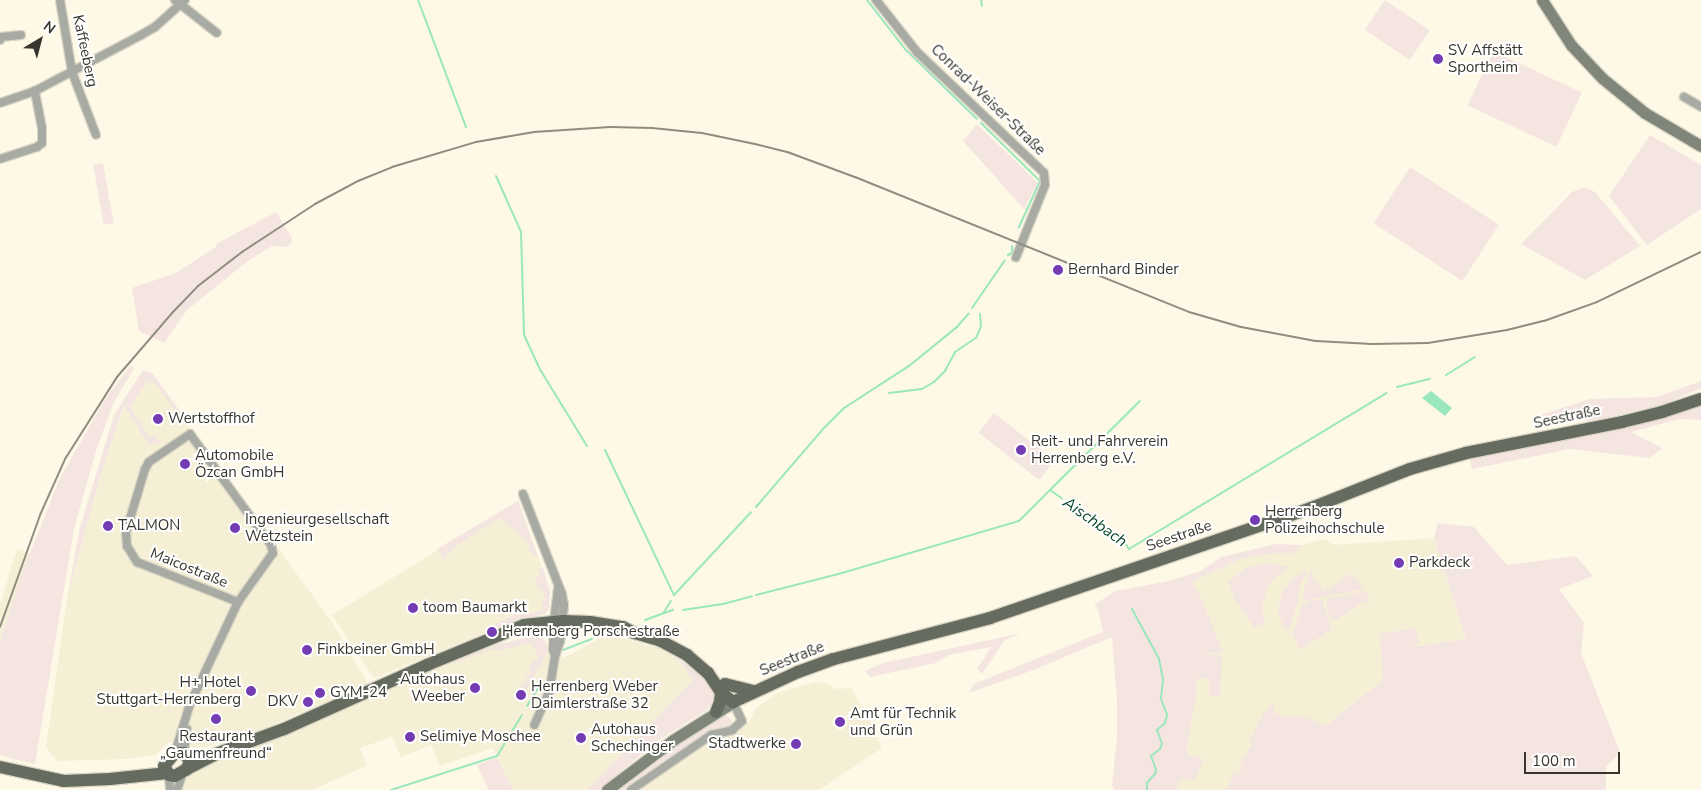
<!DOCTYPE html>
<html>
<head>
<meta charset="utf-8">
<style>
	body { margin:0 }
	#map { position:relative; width:1701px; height:790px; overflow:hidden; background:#fef9e6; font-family:"Nunito Sans",sans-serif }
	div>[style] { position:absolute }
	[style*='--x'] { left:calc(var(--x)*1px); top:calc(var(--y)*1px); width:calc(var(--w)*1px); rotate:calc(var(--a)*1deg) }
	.built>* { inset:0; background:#f5efd5 }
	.green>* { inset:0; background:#f5e5e1; transform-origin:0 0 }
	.water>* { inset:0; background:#9ae7bb }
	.stream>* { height:2px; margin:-1px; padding:0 1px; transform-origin:1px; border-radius:1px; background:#9ae7bb }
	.roads { filter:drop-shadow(1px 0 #dad6c5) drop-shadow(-1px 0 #dad6c5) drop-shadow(0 1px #dad6c5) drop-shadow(0 -1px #dad6c5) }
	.street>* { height:8px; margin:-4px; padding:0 4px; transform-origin:4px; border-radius:4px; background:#a8aba4 }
	.secondary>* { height:11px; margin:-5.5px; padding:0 5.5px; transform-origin:5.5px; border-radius:5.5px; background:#81867b }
	.primary>* { height:12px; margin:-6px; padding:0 6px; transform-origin:6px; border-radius:6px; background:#656b5e }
	.rail>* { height:2px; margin:-1px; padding:0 1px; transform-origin:1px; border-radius:1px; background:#8f8c80 }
	.dots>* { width:14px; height:14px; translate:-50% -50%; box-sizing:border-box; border:2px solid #fff; border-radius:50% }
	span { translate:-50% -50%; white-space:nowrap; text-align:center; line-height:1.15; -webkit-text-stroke:4px #fff; paint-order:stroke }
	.poi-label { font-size:15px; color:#37352e }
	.left { translate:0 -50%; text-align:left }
	.right { translate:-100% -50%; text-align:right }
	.street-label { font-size:15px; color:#37352e }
	.water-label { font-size:16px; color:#0b492e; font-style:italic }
	.north { position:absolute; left:15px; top:15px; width:50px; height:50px; -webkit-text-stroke:4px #fff; paint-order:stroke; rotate:37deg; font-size:14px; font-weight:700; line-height:20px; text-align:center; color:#37352e }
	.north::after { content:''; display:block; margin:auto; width:18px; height:22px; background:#37352e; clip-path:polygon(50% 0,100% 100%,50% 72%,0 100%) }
	.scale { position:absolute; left:1524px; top:752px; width:96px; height:22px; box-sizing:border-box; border:2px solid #37352e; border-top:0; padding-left:6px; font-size:15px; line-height:18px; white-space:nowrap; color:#37352e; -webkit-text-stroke:4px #fff; paint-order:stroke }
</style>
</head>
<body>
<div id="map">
	<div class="built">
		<i style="clip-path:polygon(148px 371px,332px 622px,368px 684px,246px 736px,210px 746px,197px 748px,168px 742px,155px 755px,126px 759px,57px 761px,46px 747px,67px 599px,99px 481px,125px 404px)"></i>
		<i style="clip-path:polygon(518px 501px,547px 582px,549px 609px,545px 614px,497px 628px,374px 678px,332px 615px)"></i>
		<i style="clip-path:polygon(1434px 538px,1466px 639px,1409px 647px,1383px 680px,1325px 726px,1257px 790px,1116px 790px,1191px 582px,1243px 558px,1277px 553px,1296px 553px,1302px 545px,1325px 539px,1333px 545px)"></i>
		<i style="clip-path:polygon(17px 549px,30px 553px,0 642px,0 604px)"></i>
		<i style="clip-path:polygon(602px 637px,620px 638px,666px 650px,681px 663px,693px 680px,587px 790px,513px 790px,493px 748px,440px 766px,431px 745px,401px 757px,392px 737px,360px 748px,367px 766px,311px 790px,181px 790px,191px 769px,452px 661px,501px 643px,544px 639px,549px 649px,564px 658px)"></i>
		<i style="clip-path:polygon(815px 682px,827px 683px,836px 689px,851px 688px,869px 718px,882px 748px,819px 790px,637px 790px,714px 737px,739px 729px,750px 720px,756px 708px,777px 693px)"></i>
	</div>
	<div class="green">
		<i style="left:1385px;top:0;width:54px;height:36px;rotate:34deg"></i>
		<i style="left:1493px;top:51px;width:98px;height:60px;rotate:25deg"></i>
		<i style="clip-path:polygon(977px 124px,1038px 183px,1024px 209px,963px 141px)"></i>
		<i style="clip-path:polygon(1650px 135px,1701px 165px,1701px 209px,1647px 245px,1609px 196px)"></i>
		<i style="left:103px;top:163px;width:61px;height:10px;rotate:80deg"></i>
		<i style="left:1410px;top:167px;width:106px;height:67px;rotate:33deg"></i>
		<i style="clip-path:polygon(1585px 187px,1595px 192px,1640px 246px,1585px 280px,1521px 244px,1572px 192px)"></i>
		<i style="clip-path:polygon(276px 212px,292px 238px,291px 243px,286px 247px,272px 246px,248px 261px,187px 310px,164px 343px,139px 331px,132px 288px,176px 273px,217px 246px,216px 244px)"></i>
		<i style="clip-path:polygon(130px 366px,134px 368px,113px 404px,96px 451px,74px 529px,35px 764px,9px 758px,0 754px,0 642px,22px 573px,59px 480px,104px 401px)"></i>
		<i style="clip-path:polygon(143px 370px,152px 373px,186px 419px,185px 422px,181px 420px,156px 384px,148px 380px,130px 407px,149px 437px,156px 436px,160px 443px,149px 445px,124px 405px,99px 481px,67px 599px,80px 527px,114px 415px)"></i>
		<i style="clip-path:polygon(1701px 381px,1701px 388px,1662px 405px,1592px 421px,1540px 415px,1590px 399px,1657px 397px)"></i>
		<i style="clip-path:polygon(1701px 404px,1701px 420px,1679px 419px,1631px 432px,1663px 448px,1649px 458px,1570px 449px,1472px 469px,1469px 456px)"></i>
		<i style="left:994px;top:413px;width:77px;height:25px;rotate:38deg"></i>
		<i style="clip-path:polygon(518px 501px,539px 559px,527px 548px,530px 544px,500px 518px,457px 545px,444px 559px,437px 549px)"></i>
		<i style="clip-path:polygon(1438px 523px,1474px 527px,1507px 565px,1576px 556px,1593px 576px,1559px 589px,1584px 623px,1581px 653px,1620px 752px,1606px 767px,1606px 790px,1226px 790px,1235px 772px,1240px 774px,1241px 769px,1239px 767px,1252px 744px,1249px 742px,1264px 712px,1266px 712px,1271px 703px,1274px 705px,1274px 712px,1284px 717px,1305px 717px,1325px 726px,1383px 680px,1380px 634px,1415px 628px,1419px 643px,1411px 647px,1466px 639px,1434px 538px)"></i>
		<i style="clip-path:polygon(1276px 544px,1302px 545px,1296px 553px,1277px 553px,1243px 558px,1192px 582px,1203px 602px,1223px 653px,1198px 653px,1222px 656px,1220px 696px,1209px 696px,1209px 678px,1197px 678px,1196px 696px,1186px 754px,1204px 759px,1194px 781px,1182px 777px,1176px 790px,1114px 790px,1112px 785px,1117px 738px,1117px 701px,1112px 637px,1036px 669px,969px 693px,974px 684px,1103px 632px,1098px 609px,1094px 605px,1115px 591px,1169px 581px,1201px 571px,1221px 557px)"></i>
		<i style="clip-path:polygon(1265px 563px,1289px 567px,1273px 579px,1267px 588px,1262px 608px,1265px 622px,1254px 628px,1235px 599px,1228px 581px,1247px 568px)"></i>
		<i style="clip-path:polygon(543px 568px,550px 592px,549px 609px,545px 614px,495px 628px,494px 625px,516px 614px,525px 615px,542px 610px,542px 602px,546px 599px,534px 581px,541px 573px,538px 570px)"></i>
		<i style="clip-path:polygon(1312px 569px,1314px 578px,1324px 592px,1352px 573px,1364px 589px,1303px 601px,1304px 588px)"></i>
		<i style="clip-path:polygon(1307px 571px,1300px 585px,1298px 603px,1288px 632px,1280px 619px,1278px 609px,1282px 593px,1294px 577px)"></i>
		<i style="clip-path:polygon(1366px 591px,1370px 601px,1362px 603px,1333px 622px,1327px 609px,1327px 599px)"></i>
		<i style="clip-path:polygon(1311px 600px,1322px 600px,1332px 629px,1300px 650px,1292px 633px,1302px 606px)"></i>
		<i style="clip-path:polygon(1021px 633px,1004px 641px,982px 674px,977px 669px,991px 647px,949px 655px,936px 663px,870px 677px,865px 671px,883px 663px)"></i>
		<i style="clip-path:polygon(538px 635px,544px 639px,549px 649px,522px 698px,519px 686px,527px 681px,526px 677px,531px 673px,529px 664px,539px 658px,531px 643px,497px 651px,494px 649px,454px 663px,452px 661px,497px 645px)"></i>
		<i style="clip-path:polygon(670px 653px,704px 677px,717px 697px,707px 710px,657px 741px,599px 790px,587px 790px,693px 680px,681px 663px)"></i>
		<i style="clip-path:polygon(723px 714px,732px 720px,730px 726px,706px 733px,624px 790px,614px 790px,655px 758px)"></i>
		<i style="clip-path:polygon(497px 757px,513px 790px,489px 790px,477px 765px)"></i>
	</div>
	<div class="water">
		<i style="clip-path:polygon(1431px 391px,1452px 408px,1445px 416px,1422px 398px)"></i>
	</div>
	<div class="stream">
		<i style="--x:418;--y:0;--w:136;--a:69.3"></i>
		<i style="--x:867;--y:0;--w:62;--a:52.2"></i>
		<i style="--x:905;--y:49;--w:100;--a:44.2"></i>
		<i style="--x:981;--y:0;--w:6;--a:81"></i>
		<i style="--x:981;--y:123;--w:83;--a:44.5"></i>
		<i style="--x:1040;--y:181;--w:51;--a:114.5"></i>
		<i style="--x:496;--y:176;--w:61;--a:65.9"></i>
		<i style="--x:521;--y:232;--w:103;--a:88.3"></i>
		<i style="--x:524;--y:335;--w:40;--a:65"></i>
		<i style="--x:541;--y:371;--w:88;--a:58.5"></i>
		<i style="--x:1008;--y:255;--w:4;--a:-27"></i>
		<i style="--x:1012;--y:253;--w:7;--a:-90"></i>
		<i style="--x:972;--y:308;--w:58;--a:-55.5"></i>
		<i style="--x:1446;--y:375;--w:34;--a:-32"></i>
		<i style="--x:1397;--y:387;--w:34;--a:-14"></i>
		<i style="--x:889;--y:393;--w:33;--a:-7"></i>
		<i style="--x:922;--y:389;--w:14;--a:-30"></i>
		<i style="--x:934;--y:382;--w:16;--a:-45"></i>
		<i style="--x:945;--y:371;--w:21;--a:-62"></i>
		<i style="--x:955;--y:352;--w:25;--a:-34"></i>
		<i style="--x:976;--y:338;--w:13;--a:-67"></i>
		<i style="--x:981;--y:326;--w:12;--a:-95"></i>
		<i style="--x:605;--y:450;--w:161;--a:64.6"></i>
		<i style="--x:674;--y:595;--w:113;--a:-47.1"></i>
		<i style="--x:1051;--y:489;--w:125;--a:-44.7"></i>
		<i style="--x:756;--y:507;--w:104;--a:-49.3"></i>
		<i style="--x:824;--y:428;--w:28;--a:-45"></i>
		<i style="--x:844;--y:408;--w:77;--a:-32.9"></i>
		<i style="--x:909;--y:366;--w:62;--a:-39.1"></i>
		<i style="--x:957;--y:327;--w:18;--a:-49"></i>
		<i style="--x:756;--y:595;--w:89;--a:-14.3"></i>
		<i style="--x:842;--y:573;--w:184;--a:-16.4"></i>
		<i style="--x:1019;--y:521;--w:44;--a:-45"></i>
		<i style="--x:1050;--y:490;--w:90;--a:35.1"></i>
		<i style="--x:1124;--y:542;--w:9;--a:54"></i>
		<i style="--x:1129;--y:549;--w:301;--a:-31.2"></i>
		<i style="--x:1132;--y:609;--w:57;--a:61.6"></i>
		<i style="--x:1159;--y:659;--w:20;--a:79"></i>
		<i style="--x:1163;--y:679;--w:20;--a:96"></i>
		<i style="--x:1161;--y:699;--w:17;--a:69"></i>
		<i style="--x:1167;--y:715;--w:8;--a:104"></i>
		<i style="--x:1165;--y:723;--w:11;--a:139"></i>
		<i style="--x:1157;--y:730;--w:15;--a:70"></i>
		<i style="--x:1162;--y:744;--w:5;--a:112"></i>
		<i style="--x:1160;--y:749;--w:11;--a:142"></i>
		<i style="--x:1151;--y:756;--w:14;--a:69"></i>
		<i style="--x:1156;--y:769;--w:5;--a:101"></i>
		<i style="--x:1155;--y:774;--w:12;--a:132"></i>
		<i style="--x:1147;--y:783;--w:7;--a:90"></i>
		<i style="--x:683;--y:610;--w:40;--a:-8.5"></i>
		<i style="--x:723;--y:604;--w:30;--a:-15"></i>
		<i style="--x:664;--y:612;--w:13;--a:-58"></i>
		<i style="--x:645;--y:620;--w:30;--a:-20"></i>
		<i style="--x:563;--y:650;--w:31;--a:-21"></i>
		<i style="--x:527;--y:706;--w:22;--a:-58"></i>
		<i style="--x:391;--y:790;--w:111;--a:-17.8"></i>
		<i style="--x:497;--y:756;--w:48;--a:-58.6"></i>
	</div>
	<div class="roads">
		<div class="street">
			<i style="--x:60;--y:0;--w:73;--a:80.5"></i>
			<i style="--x:72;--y:72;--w:67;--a:69.1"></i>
			<i style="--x:175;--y:0;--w:53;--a:38.2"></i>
			<i style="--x:876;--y:0;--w:66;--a:51.7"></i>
			<i style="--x:917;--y:52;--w:175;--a:43.6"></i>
			<i style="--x:1044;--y:173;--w:12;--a:85"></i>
			<i style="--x:1045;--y:185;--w:78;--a:111.9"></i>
			<i style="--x:0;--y:40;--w:3;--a:-72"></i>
			<i style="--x:1;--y:37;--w:20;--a:-6"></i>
			<i style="--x:1684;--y:97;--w:20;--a:30"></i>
			<i style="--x:0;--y:103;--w:37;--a:-19"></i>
			<i style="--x:35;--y:91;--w:120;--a:-27.8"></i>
			<i style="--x:141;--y:35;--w:16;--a:-30"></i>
			<i style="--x:155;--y:27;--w:40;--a:-42"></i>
			<i style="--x:0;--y:159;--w:39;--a:-18"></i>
			<i style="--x:37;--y:147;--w:6;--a:-39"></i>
			<i style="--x:42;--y:143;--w:15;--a:-90"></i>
			<i style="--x:42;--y:128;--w:38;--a:-101"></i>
			<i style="--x:523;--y:494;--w:107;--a:68.7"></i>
			<i style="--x:562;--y:594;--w:11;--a:80"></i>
			<i style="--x:564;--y:605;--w:36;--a:96"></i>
			<i style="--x:560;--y:641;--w:16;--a:108"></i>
			<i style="--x:555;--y:656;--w:36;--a:99"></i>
			<i style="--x:549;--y:692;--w:36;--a:114"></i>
			<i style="--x:555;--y:655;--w:5;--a:-112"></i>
			<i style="--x:553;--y:650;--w:29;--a:-88"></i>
			<i style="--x:554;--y:621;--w:33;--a:-83"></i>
			<i style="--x:175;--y:753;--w:51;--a:-73"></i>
			<i style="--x:190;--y:704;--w:113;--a:-64.8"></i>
			<i style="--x:238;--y:602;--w:60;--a:-54.5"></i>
			<i style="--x:273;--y:553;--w:8;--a:-104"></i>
			<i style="--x:271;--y:545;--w:137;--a:-126.1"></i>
			<i style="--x:190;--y:434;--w:50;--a:145.7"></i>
			<i style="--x:149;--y:462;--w:8;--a:120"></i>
			<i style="--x:145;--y:469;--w:66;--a:106.8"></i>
			<i style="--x:126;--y:532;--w:14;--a:86"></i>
			<i style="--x:127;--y:546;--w:19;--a:58"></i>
			<i style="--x:137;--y:562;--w:109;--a:21.6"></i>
			<i style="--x:184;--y:753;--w:24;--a:-83"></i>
			<i style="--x:169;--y:775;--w:15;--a:86"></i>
			<i style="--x:177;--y:790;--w:18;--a:-71"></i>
			<i style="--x:631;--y:790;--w:97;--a:-34.5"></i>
			<i style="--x:711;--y:735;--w:22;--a:-13"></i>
			<i style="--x:732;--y:730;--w:13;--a:-42"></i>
			<i style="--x:742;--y:721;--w:21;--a:-115"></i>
		</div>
		<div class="secondary">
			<i style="--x:1542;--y:0;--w:54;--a:57.2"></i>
			<i style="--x:1571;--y:45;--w:45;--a:46.8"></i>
			<i style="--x:1602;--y:78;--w:55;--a:39.1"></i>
			<i style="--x:1645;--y:113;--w:65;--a:30.5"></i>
			<i style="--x:607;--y:790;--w:83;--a:-37.1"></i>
			<i style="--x:673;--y:740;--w:71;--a:-32.3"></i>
		</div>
		<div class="primary">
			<i style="--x:624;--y:630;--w:36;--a:16"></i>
			<i style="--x:659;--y:640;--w:32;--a:28"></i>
			<i style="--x:687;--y:655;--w:28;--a:41"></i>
			<i style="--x:708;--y:673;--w:23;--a:56"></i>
			<i style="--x:721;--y:692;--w:16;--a:40"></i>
			<i style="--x:725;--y:684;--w:30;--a:14"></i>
			<i style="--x:733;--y:702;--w:72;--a:-24.8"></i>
			<i style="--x:798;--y:672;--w:38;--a:-20"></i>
			<i style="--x:834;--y:659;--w:161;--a:-14.7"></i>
			<i style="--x:990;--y:618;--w:339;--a:-18.9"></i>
			<i style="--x:1311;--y:508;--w:106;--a:-21.5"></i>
			<i style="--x:1410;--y:469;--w:58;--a:-15.9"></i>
			<i style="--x:1466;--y:453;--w:159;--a:-11.2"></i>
			<i style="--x:1622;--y:422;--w:41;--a:-14"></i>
			<i style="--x:1662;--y:412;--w:41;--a:-18.4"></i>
			<i style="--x:716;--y:712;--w:11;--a:-68"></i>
			<i style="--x:720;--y:702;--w:10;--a:-84"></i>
			<i style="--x:175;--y:753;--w:9;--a:0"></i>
			<i style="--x:184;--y:753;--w:10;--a:53"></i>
			<i style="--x:190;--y:761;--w:9;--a:111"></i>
			<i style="--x:187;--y:769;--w:14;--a:150"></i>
			<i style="--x:175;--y:776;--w:6;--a:-171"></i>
			<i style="--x:169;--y:775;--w:10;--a:-119"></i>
			<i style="--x:164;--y:766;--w:17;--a:-50"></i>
			<i style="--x:0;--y:767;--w:66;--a:12.3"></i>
			<i style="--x:64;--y:781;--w:46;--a:-2.5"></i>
			<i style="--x:110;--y:779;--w:58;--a:-5.9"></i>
			<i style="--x:187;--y:769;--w:33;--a:-27"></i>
			<i style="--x:216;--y:754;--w:72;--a:-20.2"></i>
			<i style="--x:284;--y:729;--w:157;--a:-24.1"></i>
			<i style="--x:427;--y:665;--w:105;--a:-22.4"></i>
			<i style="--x:524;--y:625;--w:39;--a:-6"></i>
			<i style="--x:563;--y:621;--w:27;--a:2"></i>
			<i style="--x:590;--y:622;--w:33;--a:9"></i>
			<i style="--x:623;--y:627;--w:10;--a:29"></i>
		</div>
	</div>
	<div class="rail">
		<i style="--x:0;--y:627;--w:119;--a:-70.3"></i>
		<i style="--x:40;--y:515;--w:61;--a:-65.9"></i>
		<i style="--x:65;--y:459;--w:97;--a:-57.6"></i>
		<i style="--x:117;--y:377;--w:84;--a:-49.3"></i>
		<i style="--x:172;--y:313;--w:37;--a:-46"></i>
		<i style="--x:198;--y:286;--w:56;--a:-37.7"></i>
		<i style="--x:242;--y:252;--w:87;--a:-33.3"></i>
		<i style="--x:315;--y:204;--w:49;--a:-28.1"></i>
		<i style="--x:358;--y:181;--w:37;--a:-22"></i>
		<i style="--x:392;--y:167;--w:88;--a:-16.6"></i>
		<i style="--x:476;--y:142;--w:59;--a:-9.8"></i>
		<i style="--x:534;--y:132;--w:76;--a:-3.8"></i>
		<i style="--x:610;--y:127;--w:42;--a:1.4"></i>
		<i style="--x:652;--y:128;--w:50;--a:5.7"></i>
		<i style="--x:702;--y:133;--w:54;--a:11.7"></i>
		<i style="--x:755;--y:144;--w:36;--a:14"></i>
		<i style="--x:790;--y:153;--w:69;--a:20.3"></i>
		<i style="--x:855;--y:177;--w:360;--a:22"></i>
		<i style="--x:1189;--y:312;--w:54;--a:16.1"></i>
		<i style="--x:1241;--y:327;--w:76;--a:10.6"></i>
		<i style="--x:1316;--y:341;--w:56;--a:3.1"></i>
		<i style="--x:1372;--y:344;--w:56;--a:-1"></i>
		<i style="--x:1428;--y:343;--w:80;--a:-9.3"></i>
		<i style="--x:1507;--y:330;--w:38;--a:-14"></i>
		<i style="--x:1544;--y:321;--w:56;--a:-19.7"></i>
		<i style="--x:1597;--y:302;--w:115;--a:-25.7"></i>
	</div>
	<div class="dots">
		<i style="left:1438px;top:59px;background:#743cb3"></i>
		<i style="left:1058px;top:270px;background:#743cb3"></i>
		<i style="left:158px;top:419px;background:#743cb3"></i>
		<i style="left:1021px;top:450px;background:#743cb3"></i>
		<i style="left:185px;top:464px;background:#743cb3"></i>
		<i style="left:1255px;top:520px;background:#743cb3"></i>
		<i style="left:108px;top:526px;background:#743cb3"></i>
		<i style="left:235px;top:528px;background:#743cb3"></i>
		<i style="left:1399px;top:563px;background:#743cb3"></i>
		<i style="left:413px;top:608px;background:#743cb3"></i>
		<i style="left:492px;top:632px;background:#743cb3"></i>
		<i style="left:307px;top:650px;background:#743cb3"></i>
		<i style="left:475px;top:688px;background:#743cb3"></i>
		<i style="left:251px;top:691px;background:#743cb3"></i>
		<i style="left:320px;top:693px;background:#743cb3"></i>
		<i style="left:521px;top:695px;background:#743cb3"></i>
		<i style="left:308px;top:702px;background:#743cb3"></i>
		<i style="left:216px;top:719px;background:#743cb3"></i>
		<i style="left:840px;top:722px;background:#743cb3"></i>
		<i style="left:410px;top:737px;background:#743cb3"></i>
		<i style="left:581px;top:738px;background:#743cb3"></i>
		<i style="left:796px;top:744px;background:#743cb3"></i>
	</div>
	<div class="poi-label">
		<span class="left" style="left:1448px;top:59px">SV Affstätt<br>Sportheim</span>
		<span class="left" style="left:1068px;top:270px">Bernhard Binder</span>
		<span class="left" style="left:168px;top:419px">Wertstoffhof</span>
		<span class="left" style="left:1031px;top:450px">Reit- und Fahrverein<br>Herrenberg e.V.</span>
		<span class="left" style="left:195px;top:464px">Automobile<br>Özcan GmbH</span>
		<span class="left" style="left:1265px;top:520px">Herrenberg<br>Polizeihochschule</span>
		<span class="left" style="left:245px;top:528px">Ingenieurgesellschaft<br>Wetzstein</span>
		<span class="left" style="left:118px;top:526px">TALMON</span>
		<span class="left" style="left:1409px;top:563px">Parkdeck</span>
		<span class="left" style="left:423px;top:608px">toom Baumarkt</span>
		<span class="left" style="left:502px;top:632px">Herrenberg Porschestraße</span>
		<span class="left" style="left:317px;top:650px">Finkbeiner GmbH</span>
		<span class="right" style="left:465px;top:688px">Autohaus<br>Weeber</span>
		<span class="right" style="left:241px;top:691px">H+ Hotel<br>Stuttgart-Herrenberg</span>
		<span class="left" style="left:531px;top:695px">Herrenberg Weber<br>Daimlerstraße 32</span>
		<span class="left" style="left:330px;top:693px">GYM-24</span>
		<span class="right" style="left:298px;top:702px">DKV</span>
		<span class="left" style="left:850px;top:722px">Amt für Technik<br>und Grün</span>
		<span class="left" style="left:591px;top:738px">Autohaus<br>Schechinger</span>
		<span style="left:216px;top:745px">Restaurant<br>„Gaumenfreund“</span>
		<span class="left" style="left:420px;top:737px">Selimiye Moschee</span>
		<span class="right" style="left:786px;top:744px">Stadtwerke</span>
	</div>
	<div class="street-label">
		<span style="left:85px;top:51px;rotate:78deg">Kaffeeberg</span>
		<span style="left:988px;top:100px;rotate:44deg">Conrad-Weiser-Straße</span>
		<span style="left:1567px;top:417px;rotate:-12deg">Seestraße</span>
		<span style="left:1179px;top:536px;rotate:-19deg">Seestraße</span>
		<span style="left:189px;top:568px;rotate:22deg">Maicostraße</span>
		<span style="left:792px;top:659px;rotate:-22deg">Seestraße</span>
	</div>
	<div class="water-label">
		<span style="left:1095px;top:522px;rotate:35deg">Aischbach</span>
	</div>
	<div class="north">N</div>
	<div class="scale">100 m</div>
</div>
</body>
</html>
